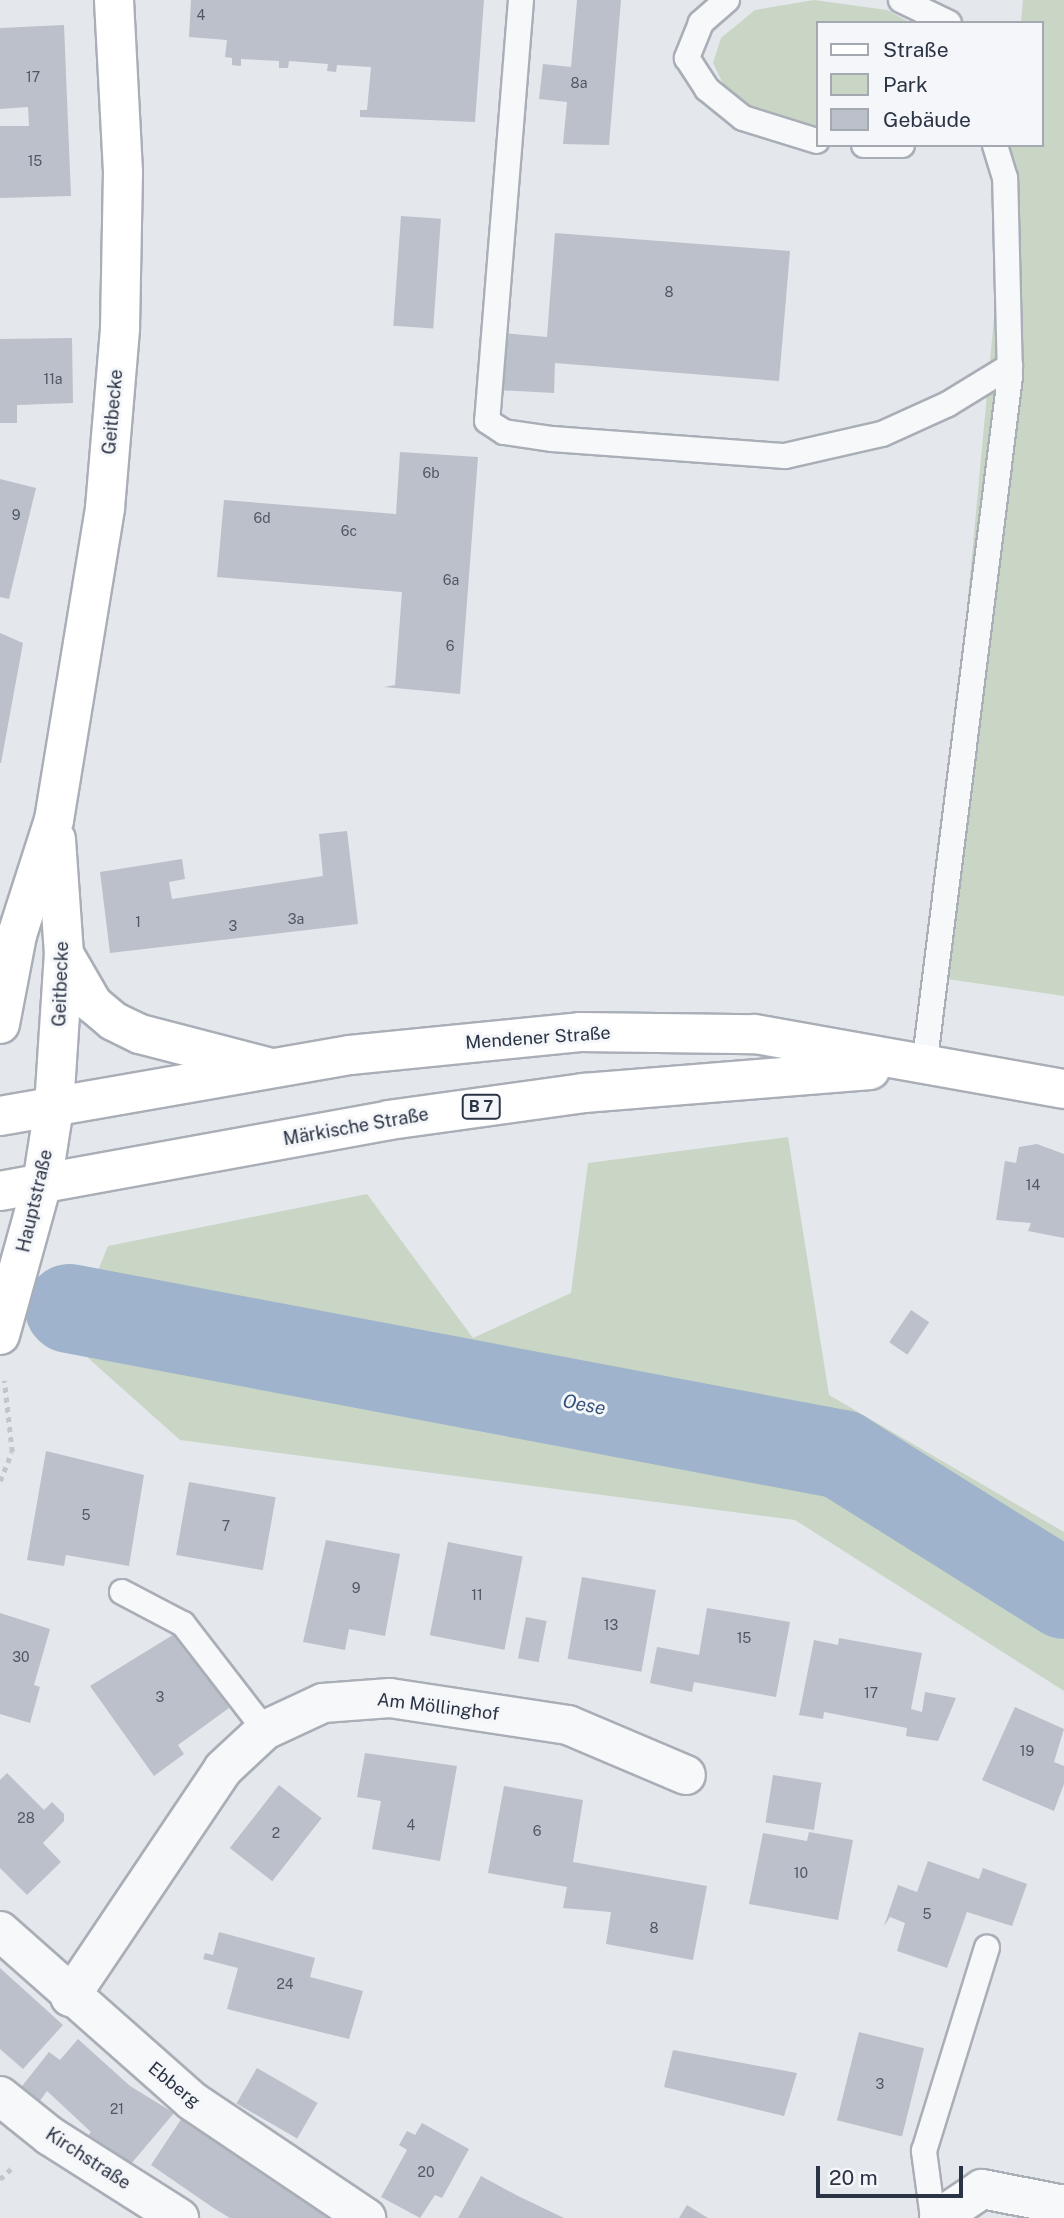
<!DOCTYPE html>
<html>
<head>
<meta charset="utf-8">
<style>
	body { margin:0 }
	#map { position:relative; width:1064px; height:2218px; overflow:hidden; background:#e4e7ec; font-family:"Public Sans",sans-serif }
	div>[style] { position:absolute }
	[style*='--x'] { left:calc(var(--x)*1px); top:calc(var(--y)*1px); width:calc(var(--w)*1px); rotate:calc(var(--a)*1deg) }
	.green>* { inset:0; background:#c9d6c5 }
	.river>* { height:89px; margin:-44.5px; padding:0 44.5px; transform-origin:44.5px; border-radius:44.5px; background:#9fb4cc }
	.building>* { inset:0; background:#bbc0ca; transform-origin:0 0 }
	.path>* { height:4.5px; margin-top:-2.25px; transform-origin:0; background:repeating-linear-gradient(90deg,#c2c5cb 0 5px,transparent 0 10px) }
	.roads { filter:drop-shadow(2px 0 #a9aeb7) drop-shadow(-2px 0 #a9aeb7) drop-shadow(0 2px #a9aeb7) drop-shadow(0 -2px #a9aeb7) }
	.lane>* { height:24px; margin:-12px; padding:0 12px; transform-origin:12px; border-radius:12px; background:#f7f8fa }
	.street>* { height:38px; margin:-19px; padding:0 19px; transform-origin:19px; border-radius:19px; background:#f7f8fa }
	.secondary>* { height:38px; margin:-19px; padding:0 19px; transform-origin:19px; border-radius:19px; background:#fff }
	.primary>* { height:38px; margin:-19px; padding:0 19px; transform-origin:19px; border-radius:19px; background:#fff }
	span { translate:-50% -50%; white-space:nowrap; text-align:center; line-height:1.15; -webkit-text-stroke:6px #f4f6f9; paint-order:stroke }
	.number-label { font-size:14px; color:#4f5766 }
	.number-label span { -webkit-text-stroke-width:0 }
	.shield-label span { padding:2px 5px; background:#f4f6f9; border:2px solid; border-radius:5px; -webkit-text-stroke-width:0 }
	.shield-label { font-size:16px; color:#2b3445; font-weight:700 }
	.street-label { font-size:18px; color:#2b3445 }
	.water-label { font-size:19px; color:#34527a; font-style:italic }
	.legend { position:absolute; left:816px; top:21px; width:228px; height:126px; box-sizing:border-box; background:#f4f6f9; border:2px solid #a4a8b1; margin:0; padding:9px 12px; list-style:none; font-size:21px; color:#2b3445 }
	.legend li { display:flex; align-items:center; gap:14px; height:35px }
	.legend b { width:35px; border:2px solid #a4a8b1 }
	.scale { position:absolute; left:816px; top:2166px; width:147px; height:32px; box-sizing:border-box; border:4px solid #2b3445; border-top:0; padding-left:9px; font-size:21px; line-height:24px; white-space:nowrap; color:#2b3445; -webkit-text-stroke:5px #f4f6f9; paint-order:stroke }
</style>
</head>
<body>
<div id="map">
	<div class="green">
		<i style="clip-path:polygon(814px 0,887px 10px,911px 23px,817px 23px,817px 126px,753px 109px,724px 86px,713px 63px,721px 38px,755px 10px)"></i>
		<i style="clip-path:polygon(1023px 0,1064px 0,1064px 996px,933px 977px,1010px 145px,1041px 145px,1041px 23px,1021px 23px)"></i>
		<i style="clip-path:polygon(788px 1137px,829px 1395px,1064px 1532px,1064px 1691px,795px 1520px,180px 1440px,69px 1341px,108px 1246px,367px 1194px,473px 1338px,571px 1293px,588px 1163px)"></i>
	</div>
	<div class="river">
		<i style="--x:69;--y:1308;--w:786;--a:10.71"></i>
		<i style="--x:841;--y:1454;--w:263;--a:32.1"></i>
	</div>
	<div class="building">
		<i style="clip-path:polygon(191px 0,484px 0,475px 122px,360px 117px,360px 110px,367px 110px,371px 67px,337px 65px,336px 72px,327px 71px,328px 64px,289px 61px,288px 68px,279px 68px,279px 61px,241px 59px,241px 66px,232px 65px,232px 58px,225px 57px,227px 40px,189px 37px)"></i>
		<i style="clip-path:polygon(577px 0,621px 0,609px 145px,563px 144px,567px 102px,539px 99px,543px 64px,571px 67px)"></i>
		<i style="clip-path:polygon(64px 25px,71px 196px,0 198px,0 126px,29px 126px,28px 107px,0 109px,0 28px)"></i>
		<i style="left:401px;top:216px;width:40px;height:110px;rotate:4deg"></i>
		<i style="clip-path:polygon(555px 233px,790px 251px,779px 381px,555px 363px,554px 393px,496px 390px,501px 333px,547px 337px)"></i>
		<i style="clip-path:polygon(72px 338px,73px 403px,17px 405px,17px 423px,0 423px,0 339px)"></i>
		<i style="clip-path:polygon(400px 452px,478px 457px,460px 694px,384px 687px,395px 685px,402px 592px,217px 577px,224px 500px,396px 514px)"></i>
		<i style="clip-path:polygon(0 479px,36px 488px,9px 599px,0 597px)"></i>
		<i style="clip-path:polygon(0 633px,23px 643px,1px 763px,0 763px)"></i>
		<i style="clip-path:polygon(347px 831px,358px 924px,110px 953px,100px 872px,182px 859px,185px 879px,169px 882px,172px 899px,323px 876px,319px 834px)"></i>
		<i style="clip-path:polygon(1037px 1144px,1064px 1154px,1064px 1238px,1028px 1231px,1031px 1223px,996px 1220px,1005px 1161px,1016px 1163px,1019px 1147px)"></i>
		<i style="left:911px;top:1310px;width:22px;height:39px;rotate:34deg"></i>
		<i style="clip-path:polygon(46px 1451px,144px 1475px,129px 1566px,66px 1555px,64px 1566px,27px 1560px)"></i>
		<i style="left:189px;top:1482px;width:88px;height:74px;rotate:10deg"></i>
		<i style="clip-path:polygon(326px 1540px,400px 1554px,385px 1636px,349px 1629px,345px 1650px,303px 1642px)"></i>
		<i style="left:448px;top:1542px;width:76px;height:95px;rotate:11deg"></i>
		<i style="left:582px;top:1577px;width:75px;height:83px;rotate:10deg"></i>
		<i style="clip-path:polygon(707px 1608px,790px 1622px,776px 1697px,694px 1682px,692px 1692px,650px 1683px,657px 1647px,699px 1655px)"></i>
		<i style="clip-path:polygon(0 1613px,50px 1629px,34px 1685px,40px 1687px,30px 1723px,0 1714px)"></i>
		<i style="left:526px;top:1617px;width:21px;height:42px;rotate:11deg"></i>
		<i style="clip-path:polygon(176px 1633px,229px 1708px,178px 1745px,184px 1754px,154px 1776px,90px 1686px)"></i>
		<i style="clip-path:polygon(839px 1638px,922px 1653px,911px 1709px,922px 1712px,925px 1692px,956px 1698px,938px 1741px,906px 1736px,907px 1728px,824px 1712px,823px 1719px,799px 1715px,814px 1640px,838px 1645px)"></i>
		<i style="clip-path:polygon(1015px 1707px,1064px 1729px,1054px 1762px,1064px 1766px,1064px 1784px,1054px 1811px,982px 1780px)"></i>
		<i style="clip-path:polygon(365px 1753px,457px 1766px,440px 1861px,372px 1849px,381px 1801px,357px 1797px)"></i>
		<i style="clip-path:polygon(7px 1773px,44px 1810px,52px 1802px,64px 1814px,64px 1821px,43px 1843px,61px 1862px,27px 1895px,0 1868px,0 1780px)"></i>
		<i style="left:773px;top:1775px;width:49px;height:48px;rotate:9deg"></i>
		<i style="left:279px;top:1785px;width:54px;height:80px;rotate:38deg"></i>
		<i style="clip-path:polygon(504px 1786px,583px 1800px,573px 1862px,707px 1886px,693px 1960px,606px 1944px,611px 1912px,563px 1908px,567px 1887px,488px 1873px)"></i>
		<i style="clip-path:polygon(809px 1832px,853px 1840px,838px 1920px,749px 1904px,763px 1833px,807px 1841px)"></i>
		<i style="clip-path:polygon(928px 1861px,979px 1879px,983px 1868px,1027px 1884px,1012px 1926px,967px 1912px,947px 1968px,897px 1951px,905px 1923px,890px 1917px,884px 1926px,898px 1885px,917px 1892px)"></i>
		<i style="clip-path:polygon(219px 1932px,315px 1958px,310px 1977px,363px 1991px,349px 2039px,227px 2009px,238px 1968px,203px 1959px,205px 1953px,213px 1955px)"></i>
		<i style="clip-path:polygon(0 1968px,63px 2025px,23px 2069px,0 2049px)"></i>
		<i style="left:859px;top:2032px;width:67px;height:91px;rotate:14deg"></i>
		<i style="clip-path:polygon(78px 2039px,130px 2086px,174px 2113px,125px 2171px,83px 2142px,91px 2132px,47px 2091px,37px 2105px,19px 2090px,49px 2052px,60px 2060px)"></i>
		<i style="clip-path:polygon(673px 2050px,797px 2073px,784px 2116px,664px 2087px)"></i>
		<i style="left:257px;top:2068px;width:70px;height:41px;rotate:30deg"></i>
		<i style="clip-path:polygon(182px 2118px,245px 2161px,335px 2218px,230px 2218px,215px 2209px,151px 2165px)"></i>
		<i style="clip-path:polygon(422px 2123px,469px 2149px,442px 2198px,435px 2195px,420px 2218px,381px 2197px,407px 2150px,399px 2145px,407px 2131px,415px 2135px)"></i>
		<i style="clip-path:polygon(481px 2176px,518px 2196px,564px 2218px,458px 2218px)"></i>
		<i style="clip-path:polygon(687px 2205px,708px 2218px,679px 2218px)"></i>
	</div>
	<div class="path">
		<i style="--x:0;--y:1481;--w:31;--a:-68"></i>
		<i style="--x:12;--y:1452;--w:72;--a:-96.3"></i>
		<i style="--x:0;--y:2179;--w:19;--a:-43"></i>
	</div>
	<div class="roads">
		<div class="lane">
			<i style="--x:521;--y:0;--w:422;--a:94.6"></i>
			<i style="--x:487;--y:421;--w:20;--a:33"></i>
			<i style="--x:504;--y:432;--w:49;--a:8.3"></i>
			<i style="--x:552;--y:439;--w:234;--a:4.2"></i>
			<i style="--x:785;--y:456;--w:99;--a:-12.8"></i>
			<i style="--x:882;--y:434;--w:72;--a:-24.4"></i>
			<i style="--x:948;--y:404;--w:73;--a:-31.5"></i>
			<i style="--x:727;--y:0;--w:35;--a:139"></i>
			<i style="--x:701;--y:23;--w:38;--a:112"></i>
			<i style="--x:687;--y:58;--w:37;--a:57"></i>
			<i style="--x:707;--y:89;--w:46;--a:38.9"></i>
			<i style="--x:743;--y:118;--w:77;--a:17.3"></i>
			<i style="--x:901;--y:0;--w:53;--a:25.6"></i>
			<i style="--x:864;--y:145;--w:38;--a:0"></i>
			<i style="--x:924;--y:1067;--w:695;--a:-82.9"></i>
			<i style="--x:1010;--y:377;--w:199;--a:-91.4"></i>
			<i style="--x:1005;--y:178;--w:34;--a:-107"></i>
			<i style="--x:122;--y:1592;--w:69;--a:27.7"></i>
			<i style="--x:183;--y:1624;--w:134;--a:52.3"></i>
			<i style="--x:933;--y:2218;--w:68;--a:-97.7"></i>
			<i style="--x:924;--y:2151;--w:213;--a:-72.8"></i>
		</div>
		<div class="street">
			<i style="--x:0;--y:1931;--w:256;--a:41.5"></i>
			<i style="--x:192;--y:2101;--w:210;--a:33.9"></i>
			<i style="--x:70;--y:1997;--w:275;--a:-56.1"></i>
			<i style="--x:223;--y:1769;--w:57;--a:-42.9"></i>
			<i style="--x:265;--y:1730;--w:64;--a:-25"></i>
			<i style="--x:323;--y:1703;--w:67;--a:-4.3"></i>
			<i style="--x:390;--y:1698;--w:180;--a:8.6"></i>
			<i style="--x:568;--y:1725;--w:128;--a:23"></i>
			<i style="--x:0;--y:2096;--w:64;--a:38.7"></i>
			<i style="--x:50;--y:2136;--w:153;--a:32.4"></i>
			<i style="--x:939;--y:2218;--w:52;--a:-34"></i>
			<i style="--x:982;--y:2189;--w:84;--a:11"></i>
		</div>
		<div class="secondary">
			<i style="--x:64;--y:954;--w:58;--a:59.9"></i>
			<i style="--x:93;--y:1004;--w:26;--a:40"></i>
			<i style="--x:113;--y:1021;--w:30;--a:26"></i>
			<i style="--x:140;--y:1034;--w:135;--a:14.5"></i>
			<i style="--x:0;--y:1024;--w:91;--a:-79.2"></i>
			<i style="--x:17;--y:935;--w:121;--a:-72.2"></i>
			<i style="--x:54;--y:820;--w:316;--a:-80.7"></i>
			<i style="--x:105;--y:508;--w:181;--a:-85.2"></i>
			<i style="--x:120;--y:328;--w:156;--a:-88.9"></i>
			<i style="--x:123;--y:172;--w:172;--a:-93"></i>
			<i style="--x:0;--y:1335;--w:157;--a:-74.5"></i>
			<i style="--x:42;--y:1184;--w:78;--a:-81.1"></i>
			<i style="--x:54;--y:1107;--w:153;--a:-86.3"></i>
			<i style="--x:64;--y:954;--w:115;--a:-94"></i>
		</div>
		<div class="primary">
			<i style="--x:0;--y:1116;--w:355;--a:-9.9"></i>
			<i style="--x:350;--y:1055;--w:231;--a:-5.7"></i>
			<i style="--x:580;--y:1032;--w:175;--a:0.7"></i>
			<i style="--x:755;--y:1034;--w:314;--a:10.1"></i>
			<i style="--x:0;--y:1191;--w:395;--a:-10.3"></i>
			<i style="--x:389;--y:1120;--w:197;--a:-7.9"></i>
			<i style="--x:584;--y:1093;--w:287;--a:-4.6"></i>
		</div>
	</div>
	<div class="number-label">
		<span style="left:201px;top:15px">4</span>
		<span style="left:33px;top:77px">17</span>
		<span style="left:579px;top:83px">8a</span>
		<span style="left:35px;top:161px">15</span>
		<span style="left:669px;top:292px">8</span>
		<span style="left:53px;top:379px">11a</span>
		<span style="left:431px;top:473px">6b</span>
		<span style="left:16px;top:515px">9</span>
		<span style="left:262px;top:518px">6d</span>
		<span style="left:349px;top:531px">6c</span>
		<span style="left:451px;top:580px">6a</span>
		<span style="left:450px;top:646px">6</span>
		<span style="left:296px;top:919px">3a</span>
		<span style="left:138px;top:922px">1</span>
		<span style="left:233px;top:926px">3</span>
		<span style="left:1033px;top:1185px">14</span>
		<span style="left:86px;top:1515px">5</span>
		<span style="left:226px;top:1526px">7</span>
		<span style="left:356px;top:1588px">9</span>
		<span style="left:477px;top:1595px">11</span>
		<span style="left:611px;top:1625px">13</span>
		<span style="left:744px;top:1638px">15</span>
		<span style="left:21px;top:1657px">30</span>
		<span style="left:871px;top:1693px">17</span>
		<span style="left:160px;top:1697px">3</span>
		<span style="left:1027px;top:1751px">19</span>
		<span style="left:26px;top:1818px">28</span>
		<span style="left:411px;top:1825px">4</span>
		<span style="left:537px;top:1831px">6</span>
		<span style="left:276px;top:1833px">2</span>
		<span style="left:801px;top:1873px">10</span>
		<span style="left:927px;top:1914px">5</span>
		<span style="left:654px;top:1928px">8</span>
		<span style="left:285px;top:1984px">24</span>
		<span style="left:880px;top:2084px">3</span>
		<span style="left:117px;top:2109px">21</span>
		<span style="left:426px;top:2172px">20</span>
	</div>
	<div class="shield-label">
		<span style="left:481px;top:1107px">B 7</span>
	</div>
	<div class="street-label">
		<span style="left:113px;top:412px;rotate:-85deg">Geitbecke</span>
		<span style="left:61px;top:984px;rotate:-88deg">Geitbecke</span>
		<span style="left:538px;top:1038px;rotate:-4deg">Mendener Straße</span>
		<span style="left:356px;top:1127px;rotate:-10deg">Märkische Straße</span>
		<span style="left:35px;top:1201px;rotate:-77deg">Hauptstraße</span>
		<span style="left:438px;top:1707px;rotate:7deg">Am Möllinghof</span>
		<span style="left:174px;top:2085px;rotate:39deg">Ebberg</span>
		<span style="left:88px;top:2159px;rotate:33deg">Kirchstraße</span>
	</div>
	<div class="water-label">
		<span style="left:584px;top:1405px;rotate:11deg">Oese</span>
	</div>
	<ul class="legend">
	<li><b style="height:9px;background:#fff"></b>Straße</li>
	<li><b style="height:19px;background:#c9d6c5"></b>Park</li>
	<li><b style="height:19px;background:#bbc0ca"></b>Gebäude</li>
	</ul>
	<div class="scale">20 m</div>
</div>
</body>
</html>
